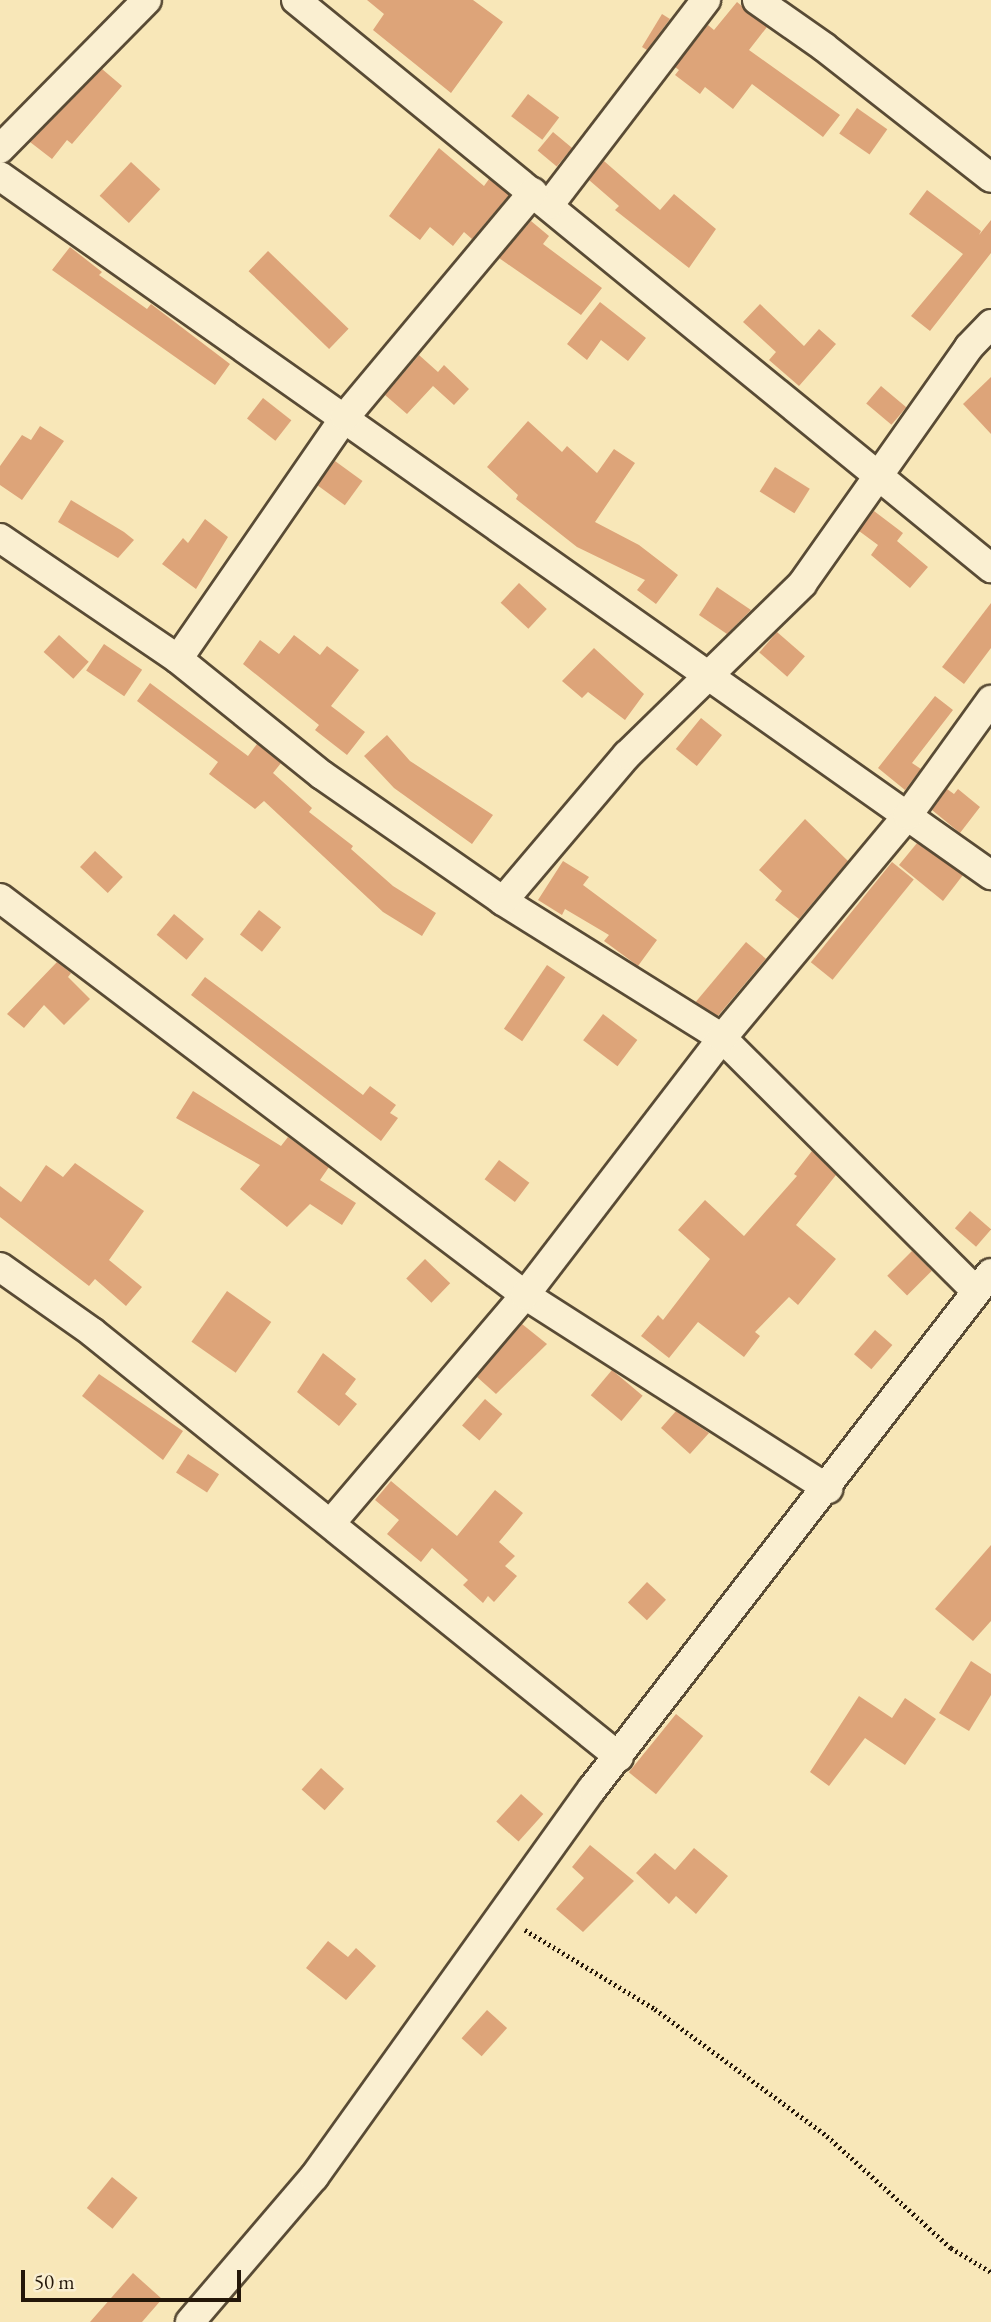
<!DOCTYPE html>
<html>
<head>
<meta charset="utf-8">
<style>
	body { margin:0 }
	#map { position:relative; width:991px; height:2322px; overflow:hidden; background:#f8e7b8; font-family:"EB Garamond",serif }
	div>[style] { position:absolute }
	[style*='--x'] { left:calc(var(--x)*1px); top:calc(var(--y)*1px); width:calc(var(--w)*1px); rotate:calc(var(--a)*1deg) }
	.building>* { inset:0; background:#dda479; transform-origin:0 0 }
	.path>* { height:4.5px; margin-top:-2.25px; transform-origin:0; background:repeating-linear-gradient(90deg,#241709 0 2px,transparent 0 5.5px) }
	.roads { filter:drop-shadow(2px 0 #594b35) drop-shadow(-2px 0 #594b35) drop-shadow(0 2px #594b35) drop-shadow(0 -2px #594b35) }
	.street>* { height:28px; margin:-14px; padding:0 14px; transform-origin:14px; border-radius:14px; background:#faefd1 }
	span { translate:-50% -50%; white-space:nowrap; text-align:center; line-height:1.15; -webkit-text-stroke:7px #faefd1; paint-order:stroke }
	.scale { position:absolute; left:21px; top:2270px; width:220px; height:32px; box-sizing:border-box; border:4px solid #241709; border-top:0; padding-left:9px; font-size:21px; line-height:24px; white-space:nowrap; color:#241709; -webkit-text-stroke:5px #faefd1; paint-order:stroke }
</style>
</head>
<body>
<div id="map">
	<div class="building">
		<i style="clip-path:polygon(367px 0,473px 0,503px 22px,451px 93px,373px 30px,384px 14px)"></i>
		<i style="clip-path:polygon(737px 2px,767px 27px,749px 50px,840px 115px,823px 137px,752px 84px,733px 109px,705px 87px,700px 94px,675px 75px,679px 70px,675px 67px,708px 25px,714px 30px)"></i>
		<i style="clip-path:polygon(662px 14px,670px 19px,647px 50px,642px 47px)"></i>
		<i style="clip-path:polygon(102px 69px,122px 86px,72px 144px,67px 140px,52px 159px,30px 142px)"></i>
		<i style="left:528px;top:94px;width:39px;height:28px;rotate:37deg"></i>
		<i style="left:857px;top:108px;width:37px;height:31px;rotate:35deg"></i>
		<i style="left:553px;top:132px;width:25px;height:24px;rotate:40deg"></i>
		<i style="clip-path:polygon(439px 148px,484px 186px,489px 179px,509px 195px,472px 239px,464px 232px,453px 246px,430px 227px,420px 240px,389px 216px)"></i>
		<i style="clip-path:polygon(604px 161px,660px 210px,674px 194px,716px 229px,689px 268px,615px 210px,619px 206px,589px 180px)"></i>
		<i style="left:131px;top:162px;width:40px;height:46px;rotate:43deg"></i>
		<i style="clip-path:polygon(927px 190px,981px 231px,979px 235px,991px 220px,991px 253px,930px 331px,911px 316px,963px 254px,909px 214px)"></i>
		<i style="clip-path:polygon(531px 221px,549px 236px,543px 244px,602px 288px,581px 315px,499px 258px)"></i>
		<i style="clip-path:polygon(70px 247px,102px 272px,99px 275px,147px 309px,151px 304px,230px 364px,215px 385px,52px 270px)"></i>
		<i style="left:268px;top:251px;width:112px;height:28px;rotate:44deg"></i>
		<i style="clip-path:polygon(600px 302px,646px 338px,628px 361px,601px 340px,587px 360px,567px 344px)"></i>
		<i style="clip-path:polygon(760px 304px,804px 346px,819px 329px,836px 344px,799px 386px,769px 360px,776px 352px,743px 322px)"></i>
		<i style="clip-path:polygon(419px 355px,438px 372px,444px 365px,469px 389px,454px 405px,433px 386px,407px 414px,385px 395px)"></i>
		<i style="clip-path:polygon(991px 377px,991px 434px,963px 404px)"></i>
		<i style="left:881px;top:386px;width:33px;height:23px;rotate:40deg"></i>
		<i style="left:263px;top:398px;width:36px;height:26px;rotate:38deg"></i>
		<i style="clip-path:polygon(528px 421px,562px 452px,567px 446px,597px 473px,614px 449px,635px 463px,595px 522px,639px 545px,678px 575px,656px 604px,637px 590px,645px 580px,577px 547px,516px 499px,518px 495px,487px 467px)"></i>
		<i style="clip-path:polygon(40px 426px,64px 441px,22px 500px,0 485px,0 466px,22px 435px,31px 440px)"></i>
		<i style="left:335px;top:461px;width:34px;height:30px;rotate:36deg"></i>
		<i style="left:775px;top:467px;width:41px;height:29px;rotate:32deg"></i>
		<i style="clip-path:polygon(71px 500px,124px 532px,134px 540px,118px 558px,58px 522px)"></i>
		<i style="clip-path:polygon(874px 511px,903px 533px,897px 541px,928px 567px,910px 588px,871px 555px,878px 545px,859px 531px)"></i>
		<i style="clip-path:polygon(205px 519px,228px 537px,196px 589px,162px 564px,183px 538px,188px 543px)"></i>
		<i style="left:519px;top:583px;width:38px;height:27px;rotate:43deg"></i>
		<i style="clip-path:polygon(717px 587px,751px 610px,727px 634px,699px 615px)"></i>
		<i style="clip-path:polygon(991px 603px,991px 648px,964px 684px,942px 667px)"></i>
		<i style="left:777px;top:632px;width:37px;height:27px;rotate:41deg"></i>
		<i style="left:59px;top:635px;width:40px;height:23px;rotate:42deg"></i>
		<i style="clip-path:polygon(294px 635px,320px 655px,327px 646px,359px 670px,331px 706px,365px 732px,347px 755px,315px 730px,319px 725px,243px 664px,260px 640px,279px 654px)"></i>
		<i style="left:104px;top:644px;width:46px;height:32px;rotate:34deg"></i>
		<i style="clip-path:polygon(594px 648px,644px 694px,625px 720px,588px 692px,582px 698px,562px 681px)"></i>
		<i style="clip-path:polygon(150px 683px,248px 756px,257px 744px,281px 763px,273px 773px,312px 808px,309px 812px,353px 846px,351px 849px,393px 886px,436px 913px,422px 936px,383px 912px,264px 801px,255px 809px,209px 774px,218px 762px,137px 701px)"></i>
		<i style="clip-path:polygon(935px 696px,953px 710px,912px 763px,921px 769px,905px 790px,878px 768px)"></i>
		<i style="left:701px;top:718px;width:27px;height:40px;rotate:39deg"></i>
		<i style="clip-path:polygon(387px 735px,410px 761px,493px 815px,472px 844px,394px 788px,364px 756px)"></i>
		<i style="clip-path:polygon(947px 789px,954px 794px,958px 789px,980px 807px,960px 833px,932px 810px)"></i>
		<i style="clip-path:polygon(805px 819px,848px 861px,799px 919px,775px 900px,782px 891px,759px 870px)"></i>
		<i style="clip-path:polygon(917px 843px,963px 875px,943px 901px,899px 865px)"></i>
		<i style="left:95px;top:851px;width:38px;height:22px;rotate:43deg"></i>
		<i style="clip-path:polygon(563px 861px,589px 877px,583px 885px,657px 940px,638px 966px,604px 941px,609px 935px,565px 909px,562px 915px,538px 900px)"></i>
		<i style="left:892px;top:862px;width:28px;height:129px;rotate:39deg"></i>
		<i style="left:259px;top:910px;width:28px;height:31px;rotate:38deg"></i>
		<i style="left:174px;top:914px;width:39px;height:27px;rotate:40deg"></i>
		<i style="left:746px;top:942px;width:26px;height:78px;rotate:40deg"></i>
		<i style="clip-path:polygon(57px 962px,71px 973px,68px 977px,90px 999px,64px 1025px,44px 1005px,24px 1028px,7px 1014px)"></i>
		<i style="left:547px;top:965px;width:22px;height:77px;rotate:34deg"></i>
		<i style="clip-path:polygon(205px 977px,363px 1095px,370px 1086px,396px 1105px,390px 1113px,398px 1118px,381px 1141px,191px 995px)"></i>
		<i style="left:603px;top:1014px;width:43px;height:33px;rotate:37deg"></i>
		<i style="clip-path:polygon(193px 1091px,281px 1146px,288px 1137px,329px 1167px,320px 1180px,356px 1203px,342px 1225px,310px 1204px,287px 1227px,240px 1189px,260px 1165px,176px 1118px)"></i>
		<i style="clip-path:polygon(812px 1151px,836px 1175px,796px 1225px,836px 1259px,798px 1305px,789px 1297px,755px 1332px,760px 1336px,744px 1357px,698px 1322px,669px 1358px,641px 1336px,658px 1315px,663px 1320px,710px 1259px,678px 1230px,705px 1200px,744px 1236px,797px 1176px,794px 1174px)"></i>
		<i style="left:499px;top:1160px;width:38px;height:24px;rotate:37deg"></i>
		<i style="clip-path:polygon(75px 1163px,144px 1211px,109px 1260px,142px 1287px,126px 1306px,95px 1279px,89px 1286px,0 1217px,0 1186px,21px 1202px,46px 1165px,63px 1177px)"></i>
		<i style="left:970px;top:1211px;width:28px;height:23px;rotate:41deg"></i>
		<i style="left:912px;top:1251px;width:28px;height:35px;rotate:45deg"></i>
		<i style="left:425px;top:1259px;width:35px;height:27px;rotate:44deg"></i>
		<i style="left:227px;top:1291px;width:54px;height:62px;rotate:35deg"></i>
		<i style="clip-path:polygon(522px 1324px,547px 1344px,496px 1394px,477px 1377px)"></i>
		<i style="left:875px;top:1330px;width:23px;height:32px;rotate:41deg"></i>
		<i style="clip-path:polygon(323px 1353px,356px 1379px,345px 1394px,357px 1404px,339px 1426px,297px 1392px)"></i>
		<i style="left:612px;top:1370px;width:40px;height:33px;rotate:40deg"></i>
		<i style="clip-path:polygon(99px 1374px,183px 1431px,163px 1460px,82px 1396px)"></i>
		<i style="left:485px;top:1399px;width:23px;height:35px;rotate:41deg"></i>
		<i style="clip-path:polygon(676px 1411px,709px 1433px,690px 1454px,661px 1428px)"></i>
		<i style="left:188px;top:1454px;width:37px;height:22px;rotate:33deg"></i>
		<i style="clip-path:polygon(391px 1481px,457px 1536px,495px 1490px,523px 1513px,499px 1542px,515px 1556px,505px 1566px,517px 1576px,494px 1602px,488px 1596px,483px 1603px,463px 1585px,468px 1580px,432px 1548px,421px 1562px,387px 1534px,399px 1520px,375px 1500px)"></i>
		<i style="clip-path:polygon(991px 1545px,991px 1621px,973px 1641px,935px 1609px)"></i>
		<i style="left:647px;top:1582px;width:26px;height:28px;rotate:43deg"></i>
		<i style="clip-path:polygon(971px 1661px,991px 1674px,991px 1695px,969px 1731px,939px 1713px)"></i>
		<i style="clip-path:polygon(859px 1696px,892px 1718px,905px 1698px,936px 1719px,905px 1765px,865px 1738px,829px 1786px,810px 1772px)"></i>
		<i style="left:676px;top:1714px;width:35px;height:75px;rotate:39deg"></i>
		<i style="left:321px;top:1768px;width:31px;height:29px;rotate:42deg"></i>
		<i style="left:521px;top:1794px;width:30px;height:37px;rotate:42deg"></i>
		<i style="clip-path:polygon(590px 1845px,634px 1881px,583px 1932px,556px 1909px,584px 1878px,572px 1867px)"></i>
		<i style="clip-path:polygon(694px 1848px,728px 1876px,696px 1914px,676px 1896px,669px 1904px,636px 1873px,655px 1853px,675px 1870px)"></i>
		<i style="clip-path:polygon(328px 1941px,348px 1957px,356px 1948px,376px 1966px,346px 2000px,306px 1968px)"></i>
		<i style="left:487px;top:2010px;width:27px;height:38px;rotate:42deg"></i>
		<i style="left:112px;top:2177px;width:33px;height:40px;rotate:39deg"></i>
		<i style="clip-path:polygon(133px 2273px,162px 2299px,142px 2322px,90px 2322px)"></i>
	</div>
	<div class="path">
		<i style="--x:525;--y:1930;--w:152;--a:31.3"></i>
		<i style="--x:655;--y:2009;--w:214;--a:36.4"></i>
		<i style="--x:827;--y:2136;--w:167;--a:42.1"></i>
		<i style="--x:951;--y:2248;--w:47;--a:31"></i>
	</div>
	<div class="roads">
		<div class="street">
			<i style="--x:296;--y:0;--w:898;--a:39.26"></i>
			<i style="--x:757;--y:0;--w:82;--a:35"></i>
			<i style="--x:824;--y:47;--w:212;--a:38.1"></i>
			<i style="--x:0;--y:149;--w:209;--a:-45.4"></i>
			<i style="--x:0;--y:176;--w:1213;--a:35.2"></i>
			<i style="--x:550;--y:204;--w:257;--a:-52.6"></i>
			<i style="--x:0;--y:538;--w:215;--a:34.2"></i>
			<i style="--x:178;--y:659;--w:185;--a:38.9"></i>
			<i style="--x:322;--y:775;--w:221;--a:34.8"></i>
			<i style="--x:503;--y:901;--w:258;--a:32"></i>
			<i style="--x:722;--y:1038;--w:356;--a:44.9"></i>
			<i style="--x:178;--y:659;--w:294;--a:-55.4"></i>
			<i style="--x:345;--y:417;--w:293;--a:-50.1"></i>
			<i style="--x:0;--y:898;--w:658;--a:37.1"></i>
			<i style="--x:525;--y:1295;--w:360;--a:32.6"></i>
			<i style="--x:503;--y:901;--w:192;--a:-49.7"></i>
			<i style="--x:627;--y:755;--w:245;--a:-44.3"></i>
			<i style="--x:802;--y:584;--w:290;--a:-54.8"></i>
			<i style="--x:969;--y:347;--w:32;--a:-46"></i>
			<i style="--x:0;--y:1267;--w:113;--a:35.2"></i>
			<i style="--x:92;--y:1332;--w:677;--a:38.88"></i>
			<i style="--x:331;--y:1523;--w:299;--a:-49.6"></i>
			<i style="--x:525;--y:1295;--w:324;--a:-52.5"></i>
			<i style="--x:722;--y:1038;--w:290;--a:-50.2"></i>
			<i style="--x:908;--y:815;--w:142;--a:-54.2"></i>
			<i style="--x:190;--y:2322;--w:191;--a:-49.5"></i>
			<i style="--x:314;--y:2177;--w:477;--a:-54.4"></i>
			<i style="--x:592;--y:1789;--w:652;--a:-52.29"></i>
		</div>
	</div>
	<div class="scale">50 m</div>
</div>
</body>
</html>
